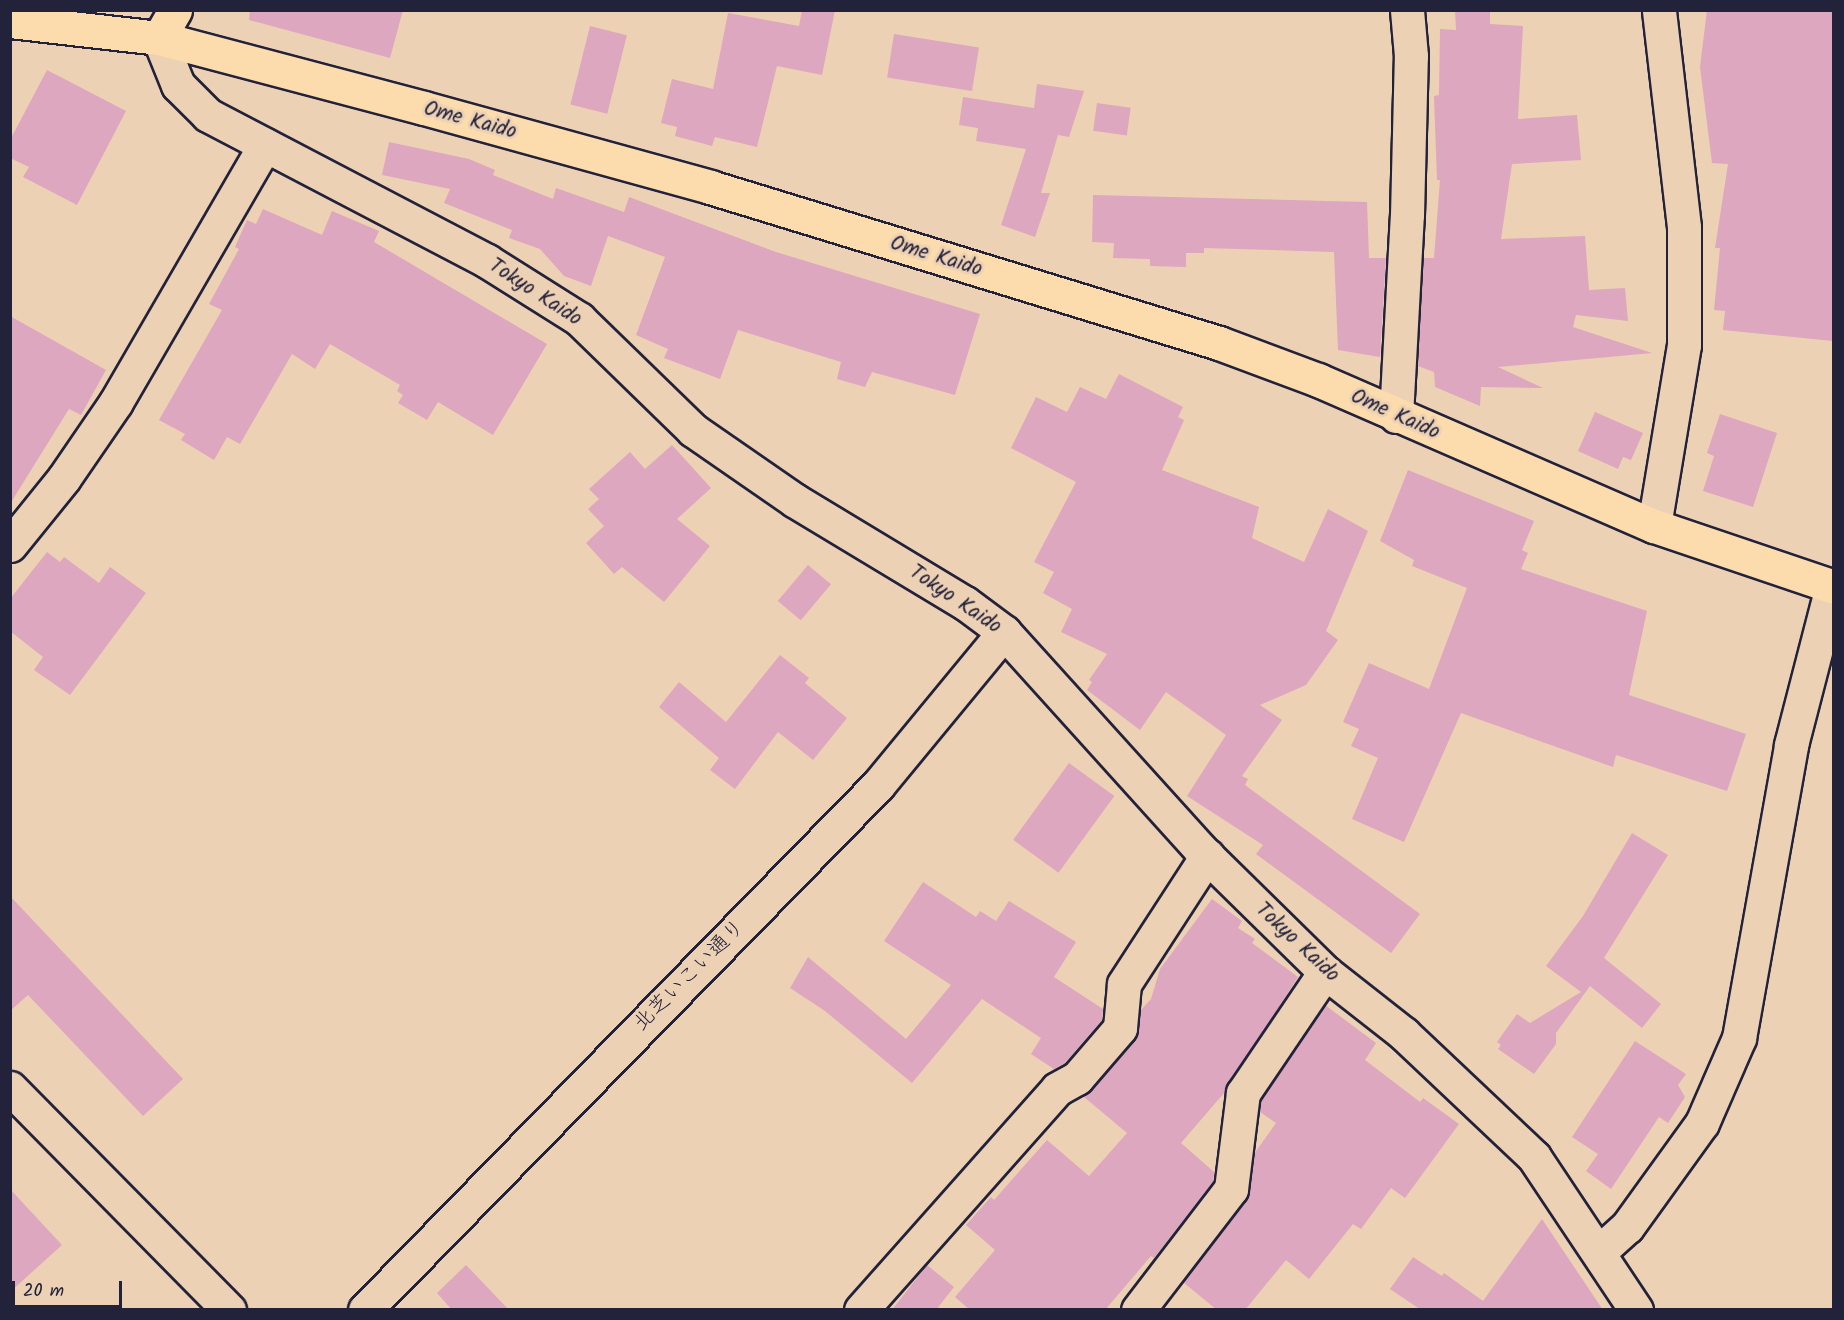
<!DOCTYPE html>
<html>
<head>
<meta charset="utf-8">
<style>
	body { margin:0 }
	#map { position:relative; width:1844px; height:1320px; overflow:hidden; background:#edd1b4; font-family:Kalam,"Klee One",sans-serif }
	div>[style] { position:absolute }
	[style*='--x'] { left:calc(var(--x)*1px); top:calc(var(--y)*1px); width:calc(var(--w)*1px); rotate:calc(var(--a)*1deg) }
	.building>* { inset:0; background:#dda7bf; transform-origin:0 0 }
	.roads { filter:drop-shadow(2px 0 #22223b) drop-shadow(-2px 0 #22223b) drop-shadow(0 2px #22223b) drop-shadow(0 -2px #22223b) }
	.minor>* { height:33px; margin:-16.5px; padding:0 16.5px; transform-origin:16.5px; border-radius:16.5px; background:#edd1b4 }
	.major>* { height:33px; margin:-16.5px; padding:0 16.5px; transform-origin:16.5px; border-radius:16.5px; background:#fcdcac }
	span { translate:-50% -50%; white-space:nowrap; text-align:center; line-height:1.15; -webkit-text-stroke:6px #edd1b4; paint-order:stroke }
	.street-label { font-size:21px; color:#22223b }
	.frame { position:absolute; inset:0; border:12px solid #22223b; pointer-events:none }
	.scale { position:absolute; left:12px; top:1281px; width:110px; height:27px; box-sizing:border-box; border:3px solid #22223b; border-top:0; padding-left:8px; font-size:18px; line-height:21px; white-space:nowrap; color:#22223b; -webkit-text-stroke:4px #edd1b4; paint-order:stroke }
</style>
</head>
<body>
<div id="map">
	<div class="building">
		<i style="clip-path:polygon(250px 10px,403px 10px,390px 58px,249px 20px)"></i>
		<i style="clip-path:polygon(802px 10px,835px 10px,822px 75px,777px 66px,757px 147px,715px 137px,712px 146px,675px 136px,677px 127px,661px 123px,672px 79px,713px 89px,728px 13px,799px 26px)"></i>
		<i style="clip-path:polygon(1455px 10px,1490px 10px,1490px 24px,1523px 26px,1518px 119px,1577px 115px,1581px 160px,1512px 164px,1501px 239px,1585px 236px,1589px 290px,1625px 288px,1628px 321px,1576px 315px,1573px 327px,1652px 353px,1498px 367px,1543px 388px,1481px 387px,1480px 406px,1435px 387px,1434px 372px,1418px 366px,1423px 258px,1434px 258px,1440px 180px,1437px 180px,1434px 96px,1439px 95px,1440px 29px,1456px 30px)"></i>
		<i style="clip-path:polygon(1707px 10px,1833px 10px,1833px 341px,1723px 330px,1725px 311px,1714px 310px,1720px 248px,1715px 248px,1728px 164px,1712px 163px,1700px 67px)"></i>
		<i style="left:590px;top:26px;width:38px;height:81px;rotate:14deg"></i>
		<i style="left:894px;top:34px;width:86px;height:44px;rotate:9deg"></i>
		<i style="clip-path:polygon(47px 70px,126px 111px,77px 205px,23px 177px,29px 167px,10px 158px,10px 140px)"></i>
		<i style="clip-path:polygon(1037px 84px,1084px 91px,1069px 137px,1058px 135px,1041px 193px,1050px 193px,1035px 237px,1001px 225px,1026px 149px,976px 141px,978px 128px,959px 125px,963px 97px,1034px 108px)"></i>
		<i style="left:1097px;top:103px;width:34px;height:28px;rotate:8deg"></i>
		<i style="clip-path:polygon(389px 142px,469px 159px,495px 170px,493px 175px,553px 199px,556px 188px,624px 212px,629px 197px,776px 252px,980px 314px,955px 395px,872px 372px,865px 387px,837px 379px,841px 362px,738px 330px,720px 379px,664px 358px,668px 349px,636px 335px,665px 257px,608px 236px,591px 286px,564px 276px,540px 249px,509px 238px,512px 230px,444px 203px,450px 189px,382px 175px)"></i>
		<i style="clip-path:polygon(1093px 195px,1367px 202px,1369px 258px,1386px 258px,1380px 357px,1338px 350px,1334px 252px,1204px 248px,1204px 253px,1186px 253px,1186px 267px,1150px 266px,1150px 259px,1113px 258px,1114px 243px,1092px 242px)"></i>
		<i style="clip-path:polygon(263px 209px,322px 235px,332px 211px,379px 231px,374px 242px,547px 344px,493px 435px,438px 402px,427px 420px,398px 403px,403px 395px,397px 391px,400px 385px,330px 344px,315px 369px,292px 354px,240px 444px,227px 437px,214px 460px,181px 440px,185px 434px,159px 420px,222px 310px,209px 304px,239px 249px,235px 247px,247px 220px,256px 224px)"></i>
		<i style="clip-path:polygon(10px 316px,106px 370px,81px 415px,69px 409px,10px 504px)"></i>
		<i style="clip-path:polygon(1119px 374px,1183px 407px,1178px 417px,1184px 420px,1162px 470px,1259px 507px,1252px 538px,1304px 562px,1328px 509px,1368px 531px,1326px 631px,1338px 640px,1306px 685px,1260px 705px,1282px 720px,1242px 776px,1248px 779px,1245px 785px,1420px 914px,1391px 953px,1256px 854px,1263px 845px,1187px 796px,1226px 735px,1166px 692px,1140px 730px,1087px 690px,1092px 682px,1089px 680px,1107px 654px,1061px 632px,1072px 609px,1043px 593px,1054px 572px,1034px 562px,1076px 482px,1011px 448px,1036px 397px,1067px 412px,1080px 387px,1106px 399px)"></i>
		<i style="clip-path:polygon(1595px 412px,1643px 433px,1631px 460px,1623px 457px,1618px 469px,1578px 451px)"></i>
		<i style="clip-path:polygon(1720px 414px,1777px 433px,1753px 507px,1703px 491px,1714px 456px,1707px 453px)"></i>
		<i style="clip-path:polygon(672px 445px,711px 488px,677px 519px,710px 546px,664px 602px,622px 567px,614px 574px,586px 543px,604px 526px,588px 509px,599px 499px,589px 489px,630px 452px,645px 469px)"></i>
		<i style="clip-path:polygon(1408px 470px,1534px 521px,1522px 550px,1528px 553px,1521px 569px,1647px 611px,1629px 695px,1746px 734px,1727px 791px,1616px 755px,1613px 767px,1461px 713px,1404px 842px,1352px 819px,1378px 758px,1351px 746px,1359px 729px,1343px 722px,1369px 663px,1429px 689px,1467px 588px,1412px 566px,1414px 560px,1380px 541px)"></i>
		<i style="clip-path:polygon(47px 552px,60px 562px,64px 557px,99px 583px,110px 567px,146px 593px,70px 695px,34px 670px,43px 657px,10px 631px,10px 599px)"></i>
		<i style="left:808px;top:565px;width:30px;height:47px;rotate:40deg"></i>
		<i style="clip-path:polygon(780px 655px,809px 678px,805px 683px,847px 718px,813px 760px,778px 732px,735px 789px,710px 770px,719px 758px,659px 707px,679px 682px,726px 722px)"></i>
		<i style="left:1069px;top:763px;width:56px;height:95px;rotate:36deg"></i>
		<i style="clip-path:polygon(1632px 833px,1668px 855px,1604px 958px,1661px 1004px,1642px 1028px,1590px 986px,1556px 1033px,1556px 1044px,1534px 1074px,1498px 1049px,1501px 1045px,1497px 1042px,1517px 1014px,1530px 1023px,1581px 992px,1546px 966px,1583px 916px)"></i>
		<i style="clip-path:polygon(923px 882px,976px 917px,980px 911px,996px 921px,1009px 901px,1076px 942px,1054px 977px,1103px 1009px,1102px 1020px,1065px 1063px,1054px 1069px,1031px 1054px,1041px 1038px,982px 999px,912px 1083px,825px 1011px,790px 988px,808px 957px,906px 1039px,951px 985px,884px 941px)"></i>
		<i style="clip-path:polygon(10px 896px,183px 1079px,143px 1116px,28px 995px,10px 1011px)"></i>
		<i style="clip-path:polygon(1212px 899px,1242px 921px,1238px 928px,1255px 939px,1252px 943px,1298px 977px,1224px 1093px,1181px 1143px,1214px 1172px,1213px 1182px,1154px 1258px,1151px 1256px,1105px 1310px,970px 1310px,955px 1297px,995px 1250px,966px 1225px,991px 1197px,994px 1200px,1047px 1140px,1089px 1176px,1127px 1133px,1084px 1097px,1134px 1040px,1140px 1011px,1151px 999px,1160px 969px)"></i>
		<i style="clip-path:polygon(1325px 1005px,1376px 1043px,1365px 1060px,1420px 1102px,1423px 1098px,1459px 1124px,1405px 1198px,1391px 1188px,1361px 1229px,1353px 1224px,1309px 1279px,1286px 1260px,1245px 1310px,1217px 1310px,1183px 1282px,1246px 1200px,1254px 1154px,1276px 1123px,1260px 1112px,1261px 1100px)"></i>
		<i style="clip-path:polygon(1635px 1041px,1686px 1074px,1678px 1085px,1685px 1097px,1668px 1123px,1659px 1117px,1611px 1189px,1586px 1171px,1598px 1154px,1572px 1137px)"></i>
		<i style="clip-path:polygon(10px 1189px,62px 1245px,10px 1292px)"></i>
		<i style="clip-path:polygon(1542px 1219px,1603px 1310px,1421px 1310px,1390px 1289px,1413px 1257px,1442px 1276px,1444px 1273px,1483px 1301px)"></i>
		<i style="clip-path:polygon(466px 1265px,509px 1310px,452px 1310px,437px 1293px)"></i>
		<i style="clip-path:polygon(927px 1265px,954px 1287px,936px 1310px,892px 1310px)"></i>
	</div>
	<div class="roads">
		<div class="minor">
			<i style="--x:159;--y:38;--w:51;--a:68"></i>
			<i style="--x:178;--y:85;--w:42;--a:45"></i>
			<i style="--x:208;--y:115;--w:315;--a:27.6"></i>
			<i style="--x:487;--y:261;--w:109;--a:32.2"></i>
			<i style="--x:579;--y:319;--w:159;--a:44.2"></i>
			<i style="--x:693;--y:430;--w:123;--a:34.7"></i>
			<i style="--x:794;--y:500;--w:200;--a:31.1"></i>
			<i style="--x:965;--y:603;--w:49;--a:36.6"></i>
			<i style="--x:1004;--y:632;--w:292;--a:47.9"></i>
			<i style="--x:1200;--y:849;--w:175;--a:44.5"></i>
			<i style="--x:1325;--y:972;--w:100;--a:38.1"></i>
			<i style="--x:1404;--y:1034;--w:179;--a:43.4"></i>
			<i style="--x:1534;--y:1157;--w:184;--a:56.3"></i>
			<i style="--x:1396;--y:416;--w:201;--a:-86.9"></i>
			<i style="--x:1407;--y:215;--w:159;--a:-88.6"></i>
			<i style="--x:1411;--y:56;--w:46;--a:-95"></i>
			<i style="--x:1654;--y:526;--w:183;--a:-80.6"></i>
			<i style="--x:1684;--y:345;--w:118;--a:-90"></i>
			<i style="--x:1684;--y:227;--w:218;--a:-96.6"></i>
			<i style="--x:10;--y:545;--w:86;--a:-51.1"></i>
			<i style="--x:64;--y:478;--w:92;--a:-55.6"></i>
			<i style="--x:116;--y:402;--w:297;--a:-59.9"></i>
			<i style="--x:10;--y:1088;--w:312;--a:45.4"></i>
			<i style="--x:1599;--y:1252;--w:38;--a:-42"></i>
			<i style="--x:1627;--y:1227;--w:128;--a:-54.2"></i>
			<i style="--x:1702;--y:1123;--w:93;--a:-66.5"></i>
			<i style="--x:1739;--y:1038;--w:298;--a:-79.9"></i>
			<i style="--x:1791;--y:745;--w:164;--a:-75.5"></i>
			<i style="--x:365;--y:1310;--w:734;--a:-45.66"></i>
			<i style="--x:878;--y:785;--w:198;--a:-50.5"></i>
			<i style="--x:861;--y:1310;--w:295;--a:-48.4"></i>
			<i style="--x:1057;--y:1089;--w:23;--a:-29"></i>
			<i style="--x:1077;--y:1078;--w:66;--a:-49.3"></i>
			<i style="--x:1120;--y:1028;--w:44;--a:-84.8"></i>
			<i style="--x:1124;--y:984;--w:153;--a:-57"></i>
			<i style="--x:1138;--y:1310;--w:153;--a:-52.5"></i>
			<i style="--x:1231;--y:1189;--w:97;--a:-82.9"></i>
			<i style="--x:1243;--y:1093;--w:146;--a:-55.9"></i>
		</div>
		<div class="major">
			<i style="--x:10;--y:21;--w:150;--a:6.5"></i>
			<i style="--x:159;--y:38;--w:274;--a:14.8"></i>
			<i style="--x:424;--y:108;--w:297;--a:15.4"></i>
			<i style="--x:710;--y:187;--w:532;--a:17.04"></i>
			<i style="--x:1219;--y:343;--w:106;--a:20.5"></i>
			<i style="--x:1318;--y:380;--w:366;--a:23.5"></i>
			<i style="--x:1654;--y:526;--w:190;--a:18.7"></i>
			<i style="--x:159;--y:38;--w:32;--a:-60"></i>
		</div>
	</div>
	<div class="street-label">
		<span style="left:470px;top:121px;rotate:15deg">Ome Kaido</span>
		<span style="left:936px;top:257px;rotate:17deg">Ome Kaido</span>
		<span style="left:535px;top:293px;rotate:33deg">Tokyo Kaido</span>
		<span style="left:1395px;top:415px;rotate:24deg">Ome Kaido</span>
		<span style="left:955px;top:600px;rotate:34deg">Tokyo Kaido</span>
		<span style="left:1297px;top:943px;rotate:43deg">Tokyo Kaido</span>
		<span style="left:690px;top:976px;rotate:-45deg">北芝いこい通り</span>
	</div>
	<div class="frame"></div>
	<div class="scale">20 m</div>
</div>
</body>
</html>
